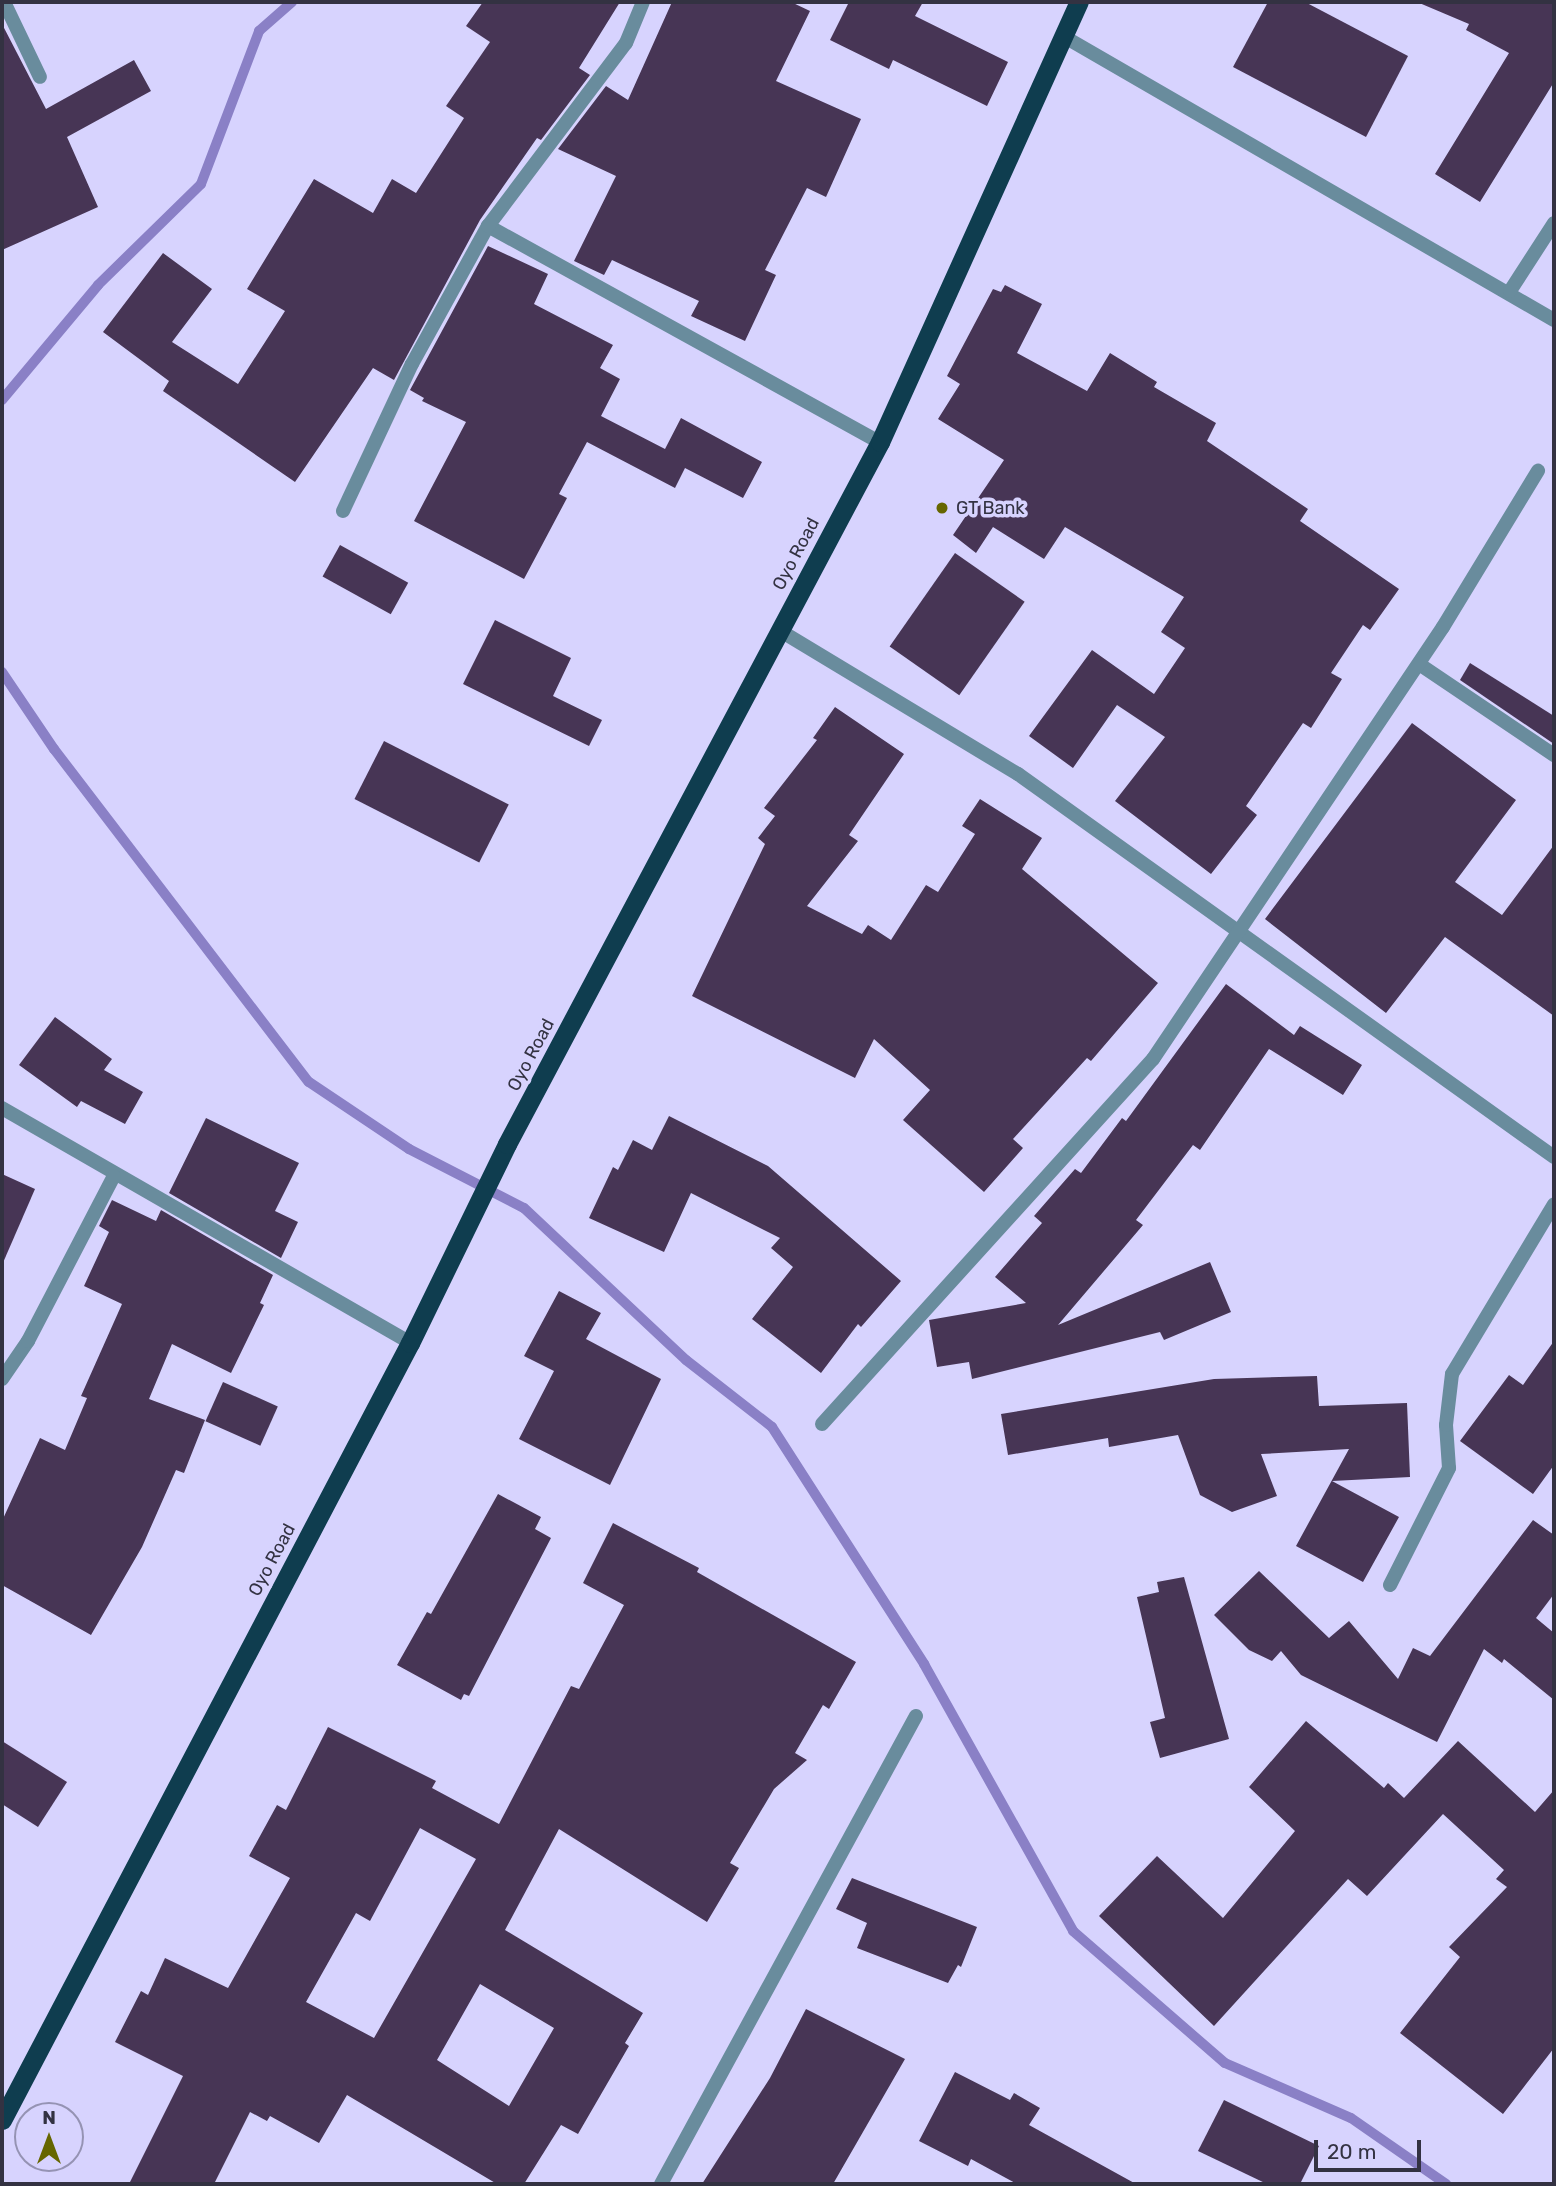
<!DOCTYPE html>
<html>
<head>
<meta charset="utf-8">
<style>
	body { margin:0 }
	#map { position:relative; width:1556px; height:2186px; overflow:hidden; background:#d7d3fe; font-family:Rubik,sans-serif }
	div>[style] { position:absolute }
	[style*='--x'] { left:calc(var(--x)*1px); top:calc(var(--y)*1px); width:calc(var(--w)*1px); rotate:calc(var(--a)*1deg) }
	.stream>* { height:10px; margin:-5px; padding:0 5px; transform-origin:5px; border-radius:5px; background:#8a80c6 }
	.building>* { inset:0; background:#473555; transform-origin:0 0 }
	.minor>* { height:14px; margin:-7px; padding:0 7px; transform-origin:7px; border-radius:7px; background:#698c9d }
	.trunk>* { height:19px; margin:-9.5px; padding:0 9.5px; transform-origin:9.5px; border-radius:9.5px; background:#0f3d4f }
	.dots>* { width:19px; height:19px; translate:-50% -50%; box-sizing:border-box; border:4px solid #d7d3fe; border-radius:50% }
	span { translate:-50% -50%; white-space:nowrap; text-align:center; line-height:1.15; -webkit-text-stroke:7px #d7d3fe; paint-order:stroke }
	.poi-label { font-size:18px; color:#333242 }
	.left { translate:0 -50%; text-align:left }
	.street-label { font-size:18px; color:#333242 }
	.frame { position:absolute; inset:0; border:4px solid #333242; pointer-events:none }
	.north { position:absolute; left:14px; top:2102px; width:70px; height:70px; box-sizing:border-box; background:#d7d3fe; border:2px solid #9593b3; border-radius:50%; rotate:0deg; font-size:19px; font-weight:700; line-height:28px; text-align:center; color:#333242 }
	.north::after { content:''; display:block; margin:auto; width:24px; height:32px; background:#660; clip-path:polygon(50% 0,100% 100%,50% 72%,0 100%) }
	.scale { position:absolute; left:1314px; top:2140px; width:107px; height:32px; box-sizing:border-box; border:4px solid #333242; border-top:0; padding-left:9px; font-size:21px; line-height:24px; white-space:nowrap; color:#333242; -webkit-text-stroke:5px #d7d3fe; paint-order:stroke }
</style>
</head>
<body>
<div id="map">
	<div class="stream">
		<i style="--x:2;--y:400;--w:150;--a:-50.1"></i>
		<i style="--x:98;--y:285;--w:144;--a:-44.4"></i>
		<i style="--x:201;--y:184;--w:164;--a:-69.2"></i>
		<i style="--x:259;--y:31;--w:44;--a:-41.3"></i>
		<i style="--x:2;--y:672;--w:93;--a:56"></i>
		<i style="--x:54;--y:749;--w:419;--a:52.6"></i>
		<i style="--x:309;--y:1082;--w:120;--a:33.8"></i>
		<i style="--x:409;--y:1149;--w:129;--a:27.2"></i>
		<i style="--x:524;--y:1208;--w:222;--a:43.2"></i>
		<i style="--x:686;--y:1360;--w:109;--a:37.9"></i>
		<i style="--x:772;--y:1427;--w:282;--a:57.3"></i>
		<i style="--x:924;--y:1664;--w:306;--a:60.8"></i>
		<i style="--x:1073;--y:1931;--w:201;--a:41"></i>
		<i style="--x:1225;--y:2063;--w:137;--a:23.6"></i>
		<i style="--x:1351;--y:2118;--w:116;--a:34.8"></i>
	</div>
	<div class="building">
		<i style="clip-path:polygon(483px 2px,620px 2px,579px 68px,590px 75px,541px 140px,537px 138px,480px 220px,394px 380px,373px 368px,295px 482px,163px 391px,169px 381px,103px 332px,163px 253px,212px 289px,172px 342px,238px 384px,285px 311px,247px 289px,314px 179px,373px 213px,392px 179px,416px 193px,464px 118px,446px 106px,490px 42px,466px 26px)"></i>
		<i style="clip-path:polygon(672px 2px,791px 2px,810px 11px,776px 81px,861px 119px,826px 197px,807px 188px,765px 270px,776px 275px,745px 341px,691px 316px,699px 301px,612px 260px,604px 275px,574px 261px,616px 176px,558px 149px,606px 86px,628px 100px)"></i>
		<i style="clip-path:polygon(849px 2px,923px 2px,915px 16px,1008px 62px,987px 106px,893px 60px,889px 69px,830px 40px)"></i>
		<i style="clip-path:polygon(1268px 2px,1305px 2px,1408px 56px,1366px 137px,1233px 67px)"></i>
		<i style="clip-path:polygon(1417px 2px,1554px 2px,1554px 82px,1480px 202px,1435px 174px,1509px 53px,1466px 30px,1469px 24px)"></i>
		<i style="clip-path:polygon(2px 24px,46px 109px,134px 60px,151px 91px,67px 137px,98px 207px,2px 250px)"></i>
		<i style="clip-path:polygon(488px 246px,548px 274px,534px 304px,613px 345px,600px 368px,620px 379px,601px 416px,665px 449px,681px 418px,762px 462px,743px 498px,685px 468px,675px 488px,587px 442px,559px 494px,567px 498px,524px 579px,414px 521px,466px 422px,422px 401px,424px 398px,410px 390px)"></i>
		<i style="clip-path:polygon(1005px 285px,1042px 304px,1017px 353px,1087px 391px,1110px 353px,1157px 382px,1154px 387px,1216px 423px,1207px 441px,1308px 509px,1300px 521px,1399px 589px,1370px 630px,1363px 625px,1331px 673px,1342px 679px,1311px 728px,1303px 723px,1246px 806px,1257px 815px,1211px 874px,1115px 801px,1165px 737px,1117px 705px,1073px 768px,1029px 736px,1092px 650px,1154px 694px,1185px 648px,1161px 632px,1184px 597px,1065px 527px,1044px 559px,993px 527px,976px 553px,953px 535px,1004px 460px,938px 419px,960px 384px,947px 376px,993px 289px,1001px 292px)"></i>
		<i style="left:340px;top:545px;width:78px;height:36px;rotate:29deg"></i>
		<i style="left:955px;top:553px;width:85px;height:114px;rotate:35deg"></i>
		<i style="clip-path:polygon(495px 620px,571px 658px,553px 696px,602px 720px,589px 746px,463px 684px)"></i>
		<i style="clip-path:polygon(1470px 663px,1554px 716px,1554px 744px,1460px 680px)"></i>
		<i style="clip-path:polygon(835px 707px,904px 754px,849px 835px,858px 841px,807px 906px,862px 934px,868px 925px,891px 940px,926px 885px,938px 892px,975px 834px,962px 826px,980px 799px,1042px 838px,1022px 869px,1158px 983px,1091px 1061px,1087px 1058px,1013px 1139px,1023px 1148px,984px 1192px,903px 1120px,930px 1090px,874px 1039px,855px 1078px,692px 996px,765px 844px,758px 838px,775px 816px,764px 808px,817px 740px,813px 738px)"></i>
		<i style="clip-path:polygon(1412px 723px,1516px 800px,1455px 882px,1502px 915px,1554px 845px,1554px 1016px,1445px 937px,1386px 1013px,1265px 919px)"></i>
		<i style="left:384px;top:741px;width:140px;height:65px;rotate:27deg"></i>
		<i style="clip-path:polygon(1226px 984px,1294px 1035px,1300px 1026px,1362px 1065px,1343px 1095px,1269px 1049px,1200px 1150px,1193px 1145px,1136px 1220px,1143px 1225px,1058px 1325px,1210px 1262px,1231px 1312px,1164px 1340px,1160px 1332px,972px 1379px,969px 1362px,937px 1367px,929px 1320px,1026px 1303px,995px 1277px,1042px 1223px,1034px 1216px,1075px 1169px,1081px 1173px,1122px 1118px,1126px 1121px)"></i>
		<i style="clip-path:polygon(55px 1017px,112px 1059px,104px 1070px,143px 1092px,125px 1124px,81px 1101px,77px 1107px,19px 1065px)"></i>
		<i style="clip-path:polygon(669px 1116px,768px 1166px,901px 1281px,861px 1327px,858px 1324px,821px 1373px,752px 1319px,793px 1267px,771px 1248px,780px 1238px,691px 1193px,664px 1252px,589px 1218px,613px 1167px,618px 1170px,633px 1140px,652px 1150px)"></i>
		<i style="clip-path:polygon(206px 1118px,299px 1163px,275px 1211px,298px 1222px,281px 1258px,169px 1193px)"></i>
		<i style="clip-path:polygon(2px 1174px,35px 1189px,2px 1265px)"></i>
		<i style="clip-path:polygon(112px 1200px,156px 1221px,161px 1210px,273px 1275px,260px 1303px,264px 1305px,231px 1373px,172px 1344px,149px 1399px,205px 1420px,184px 1473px,176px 1470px,142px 1547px,91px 1635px,2px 1585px,2px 1521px,40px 1438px,65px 1450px,87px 1398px,81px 1396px,122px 1304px,84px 1286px,109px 1232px,99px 1226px)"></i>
		<i style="clip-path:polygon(559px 1291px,601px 1313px,586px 1339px,661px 1379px,610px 1485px,519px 1439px,554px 1371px,524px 1356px)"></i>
		<i style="clip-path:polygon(1554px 1341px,1554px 1465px,1533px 1494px,1460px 1441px,1509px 1375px,1523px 1385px)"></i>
		<i style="clip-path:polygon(1317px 1376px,1319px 1406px,1407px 1403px,1410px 1477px,1332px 1481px,1399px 1517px,1363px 1582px,1296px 1546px,1349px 1449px,1261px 1454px,1277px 1496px,1232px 1512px,1200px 1495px,1178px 1435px,1109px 1447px,1108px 1438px,1008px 1455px,1001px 1414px,1214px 1379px)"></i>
		<i style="left:223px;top:1382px;width:60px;height:43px;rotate:24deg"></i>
		<i style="clip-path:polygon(498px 1494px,541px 1517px,535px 1529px,551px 1538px,469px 1696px,464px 1694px,461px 1700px,397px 1665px,427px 1612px,431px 1614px)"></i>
		<i style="clip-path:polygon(1533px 1520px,1554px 1535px,1554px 1594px,1536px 1618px,1554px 1633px,1554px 1700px,1504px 1659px,1502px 1663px,1484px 1649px,1437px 1742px,1301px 1675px,1281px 1651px,1272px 1661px,1249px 1650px,1214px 1615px,1259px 1571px,1329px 1638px,1349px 1621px,1398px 1679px,1413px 1648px,1430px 1656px)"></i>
		<i style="clip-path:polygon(evenodd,613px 1523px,699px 1568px,697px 1572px,856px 1662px,829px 1709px,823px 1705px,795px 1753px,807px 1760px,774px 1789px,730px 1863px,739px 1868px,707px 1922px,559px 1829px,505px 1930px,643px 2013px,625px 2043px,629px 2046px,578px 2134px,561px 2125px,524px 2184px,497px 2184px,347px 2095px,319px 2143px,270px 2116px,267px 2121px,250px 2112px,214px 2184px,129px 2184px,183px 2076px,115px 2042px,141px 1991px,148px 1995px,165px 1958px,228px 1988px,290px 1878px,249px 1856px,277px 1805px,286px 1810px,328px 1727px,436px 1781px,432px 1788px,499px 1824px,571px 1686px,579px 1689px,624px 1605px,583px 1583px,613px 1523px,420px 1828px,476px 1859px,374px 2038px,306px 2002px,356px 1913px,370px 1921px,420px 1828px,613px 1523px,480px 1984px,554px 2028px,509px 2106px,437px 2060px,480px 1984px)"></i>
		<i style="clip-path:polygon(1184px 1577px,1229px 1739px,1160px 1758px,1150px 1722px,1165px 1718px,1137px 1597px,1159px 1592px,1157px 1582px)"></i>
		<i style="clip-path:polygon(1306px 1721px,1384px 1788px,1388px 1783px,1404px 1798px,1458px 1741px,1535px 1812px,1554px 1790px,1554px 2048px,1503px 2114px,1400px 2033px,1460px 1957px,1449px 1947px,1507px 1887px,1496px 1879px,1504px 1870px,1443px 1814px,1367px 1896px,1348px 1879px,1214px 2026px,1099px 1916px,1157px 1856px,1223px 1918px,1295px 1831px,1249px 1787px)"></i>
		<i style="clip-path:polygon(2px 1741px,67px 1782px,38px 1827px,2px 1804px)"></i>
		<i style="clip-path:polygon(852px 1878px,977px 1927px,961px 1967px,958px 1965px,948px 1983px,857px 1948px,867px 1923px,836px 1909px)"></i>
		<i style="clip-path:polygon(806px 2009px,905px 2059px,833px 2184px,702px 2184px,770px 2078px)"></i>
		<i style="clip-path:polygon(955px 2072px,1010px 2100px,1014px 2093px,1040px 2108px,1029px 2125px,1136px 2184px,1017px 2184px,971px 2159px,968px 2166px,919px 2141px)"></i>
		<i style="clip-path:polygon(1224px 2100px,1319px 2146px,1300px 2184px,1267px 2184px,1198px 2151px)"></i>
	</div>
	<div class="minor">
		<i style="--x:4;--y:2;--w:83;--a:64.4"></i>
		<i style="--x:1063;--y:36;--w:567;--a:30.05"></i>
		<i style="--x:488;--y:226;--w:448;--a:28.9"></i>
		<i style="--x:1510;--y:291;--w:81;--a:-57.1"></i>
		<i style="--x:343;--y:511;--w:162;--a:-64.9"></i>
		<i style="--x:412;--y:364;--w:158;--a:-61.2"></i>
		<i style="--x:488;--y:226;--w:229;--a:-53"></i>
		<i style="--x:626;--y:43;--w:44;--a:-67.5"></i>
		<i style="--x:779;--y:630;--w:279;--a:31.1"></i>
		<i style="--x:1018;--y:774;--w:659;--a:35.55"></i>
		<i style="--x:1419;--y:664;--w:163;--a:34"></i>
		<i style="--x:2;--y:1108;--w:471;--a:29.9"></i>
		<i style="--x:2;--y:1379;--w:46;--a:-55.6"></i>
		<i style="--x:28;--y:1341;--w:186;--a:-62.5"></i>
		<i style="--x:822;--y:1424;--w:493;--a:-47.8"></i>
		<i style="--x:1153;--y:1059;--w:520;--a:-56.13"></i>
		<i style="--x:1443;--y:627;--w:183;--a:-58.7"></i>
		<i style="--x:1390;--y:1585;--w:131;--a:-63.2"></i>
		<i style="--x:1449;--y:1468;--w:43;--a:-94"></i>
		<i style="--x:1446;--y:1425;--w:51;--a:-83.3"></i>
		<i style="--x:1452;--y:1374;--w:198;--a:-59"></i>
		<i style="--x:661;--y:2184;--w:533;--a:-61.42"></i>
	</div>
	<div class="trunk">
		<i style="--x:2;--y:2120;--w:878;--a:-62.3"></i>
		<i style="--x:410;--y:1343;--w:221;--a:-64"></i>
		<i style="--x:507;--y:1144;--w:795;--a:-62.02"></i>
		<i style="--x:880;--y:442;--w:483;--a:-65.7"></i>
	</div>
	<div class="dots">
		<i style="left:942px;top:508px;background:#660"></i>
	</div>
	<div class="poi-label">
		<span class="left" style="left:956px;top:508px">GT Bank</span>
	</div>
	<div class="street-label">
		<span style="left:796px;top:554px;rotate:-62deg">Oyo Road</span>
		<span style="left:531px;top:1055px;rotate:-62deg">Oyo Road</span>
		<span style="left:272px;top:1560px;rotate:-62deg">Oyo Road</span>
	</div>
	<div class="frame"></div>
	<div class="north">N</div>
	<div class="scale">20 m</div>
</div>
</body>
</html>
